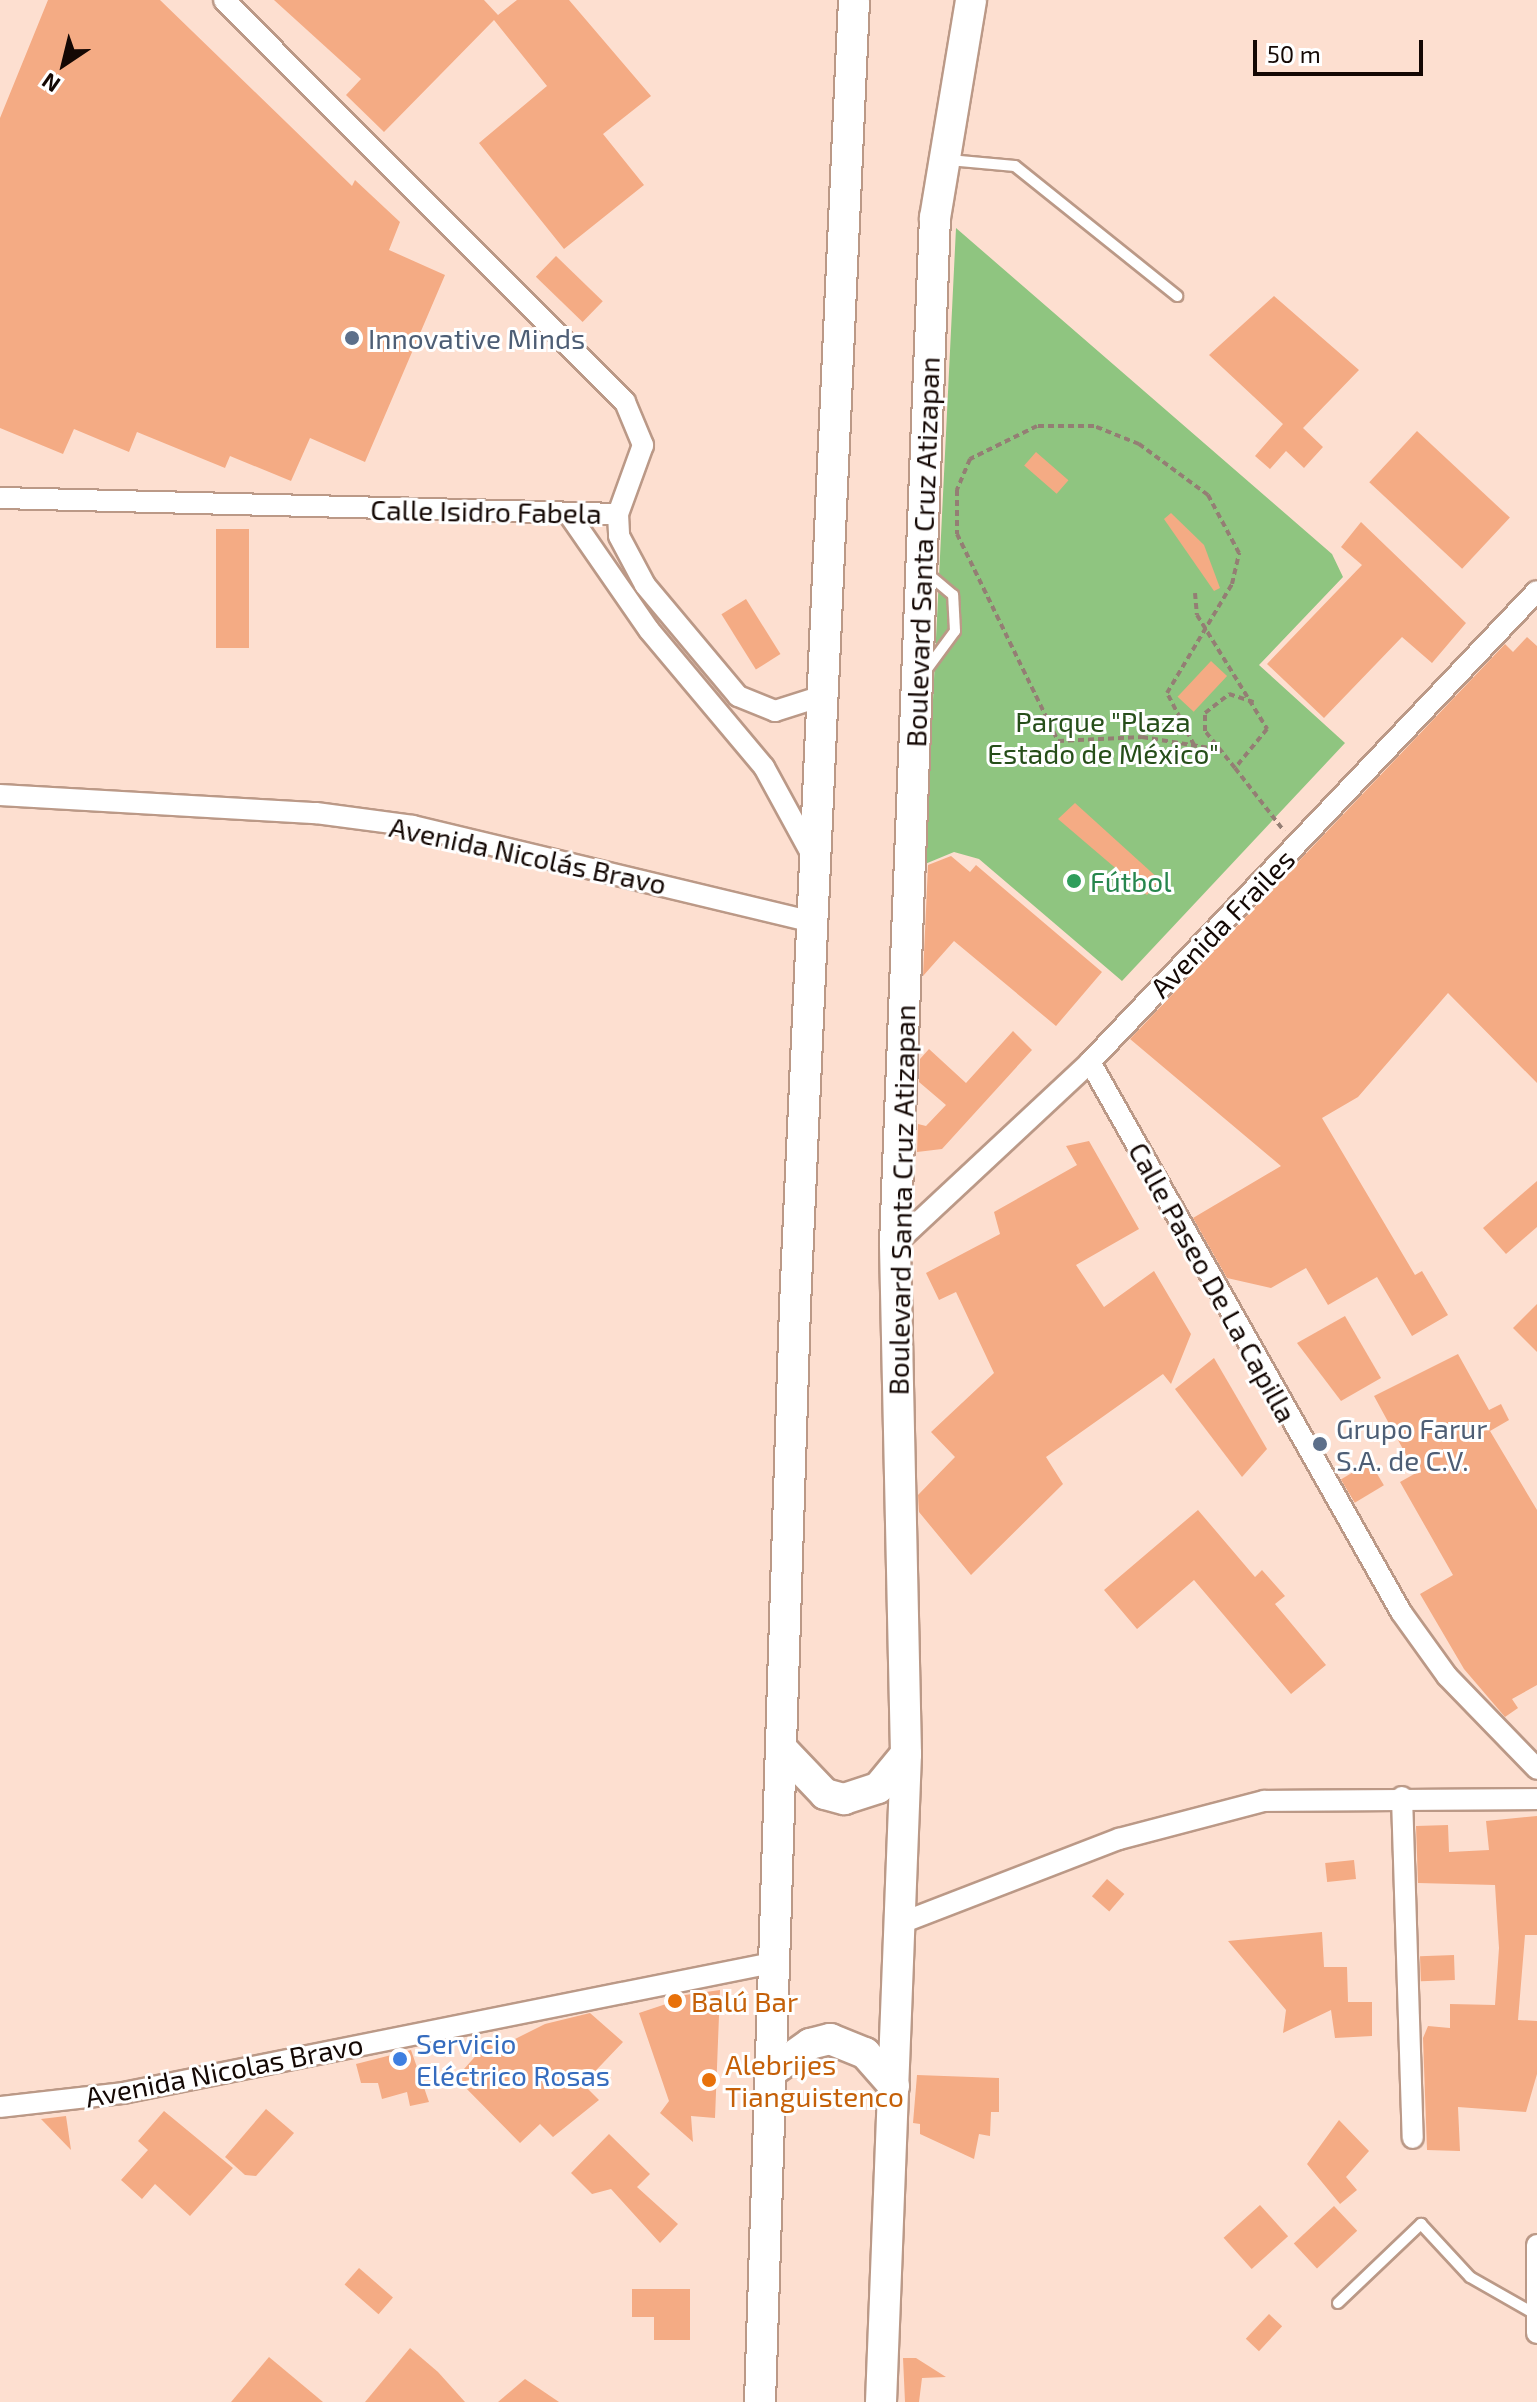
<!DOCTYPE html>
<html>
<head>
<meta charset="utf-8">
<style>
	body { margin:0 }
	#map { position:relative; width:1537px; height:2402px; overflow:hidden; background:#fddfd0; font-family:"Exo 2",sans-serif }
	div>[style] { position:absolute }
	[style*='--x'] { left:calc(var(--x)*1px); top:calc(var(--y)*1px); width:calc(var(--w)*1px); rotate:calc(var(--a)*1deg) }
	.green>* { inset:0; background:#8fc580 }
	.building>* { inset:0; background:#f4ab84; transform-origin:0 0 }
	.path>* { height:4px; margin-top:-2px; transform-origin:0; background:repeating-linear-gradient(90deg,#947e74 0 6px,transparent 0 10px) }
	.roads { filter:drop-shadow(2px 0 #bb9987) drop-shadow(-2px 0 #bb9987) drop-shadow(0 2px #bb9987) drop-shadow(0 -2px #bb9987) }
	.lane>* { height:10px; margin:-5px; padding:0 5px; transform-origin:5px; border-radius:5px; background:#fff }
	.street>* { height:20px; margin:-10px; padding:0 10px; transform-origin:10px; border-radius:10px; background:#fff }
	.secondary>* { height:30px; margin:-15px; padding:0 15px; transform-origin:15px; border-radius:15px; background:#fff }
	.dots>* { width:22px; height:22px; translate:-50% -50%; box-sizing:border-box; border:4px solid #fff; border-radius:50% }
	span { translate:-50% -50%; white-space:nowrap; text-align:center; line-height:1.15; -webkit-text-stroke:6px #fff; paint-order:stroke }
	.service-label { font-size:28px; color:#4e5e75 }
	.left { translate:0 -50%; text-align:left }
	.street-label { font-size:28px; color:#140804 }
	.park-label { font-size:28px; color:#264e19 }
	.leisure-label { font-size:28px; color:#27864d }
	.food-label { font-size:28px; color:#c56008 }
	.shop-label { font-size:28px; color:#366cbe }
	.north { position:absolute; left:24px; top:24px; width:80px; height:80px; -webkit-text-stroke:6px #fff; paint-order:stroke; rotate:215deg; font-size:22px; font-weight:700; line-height:32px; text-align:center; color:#140804 }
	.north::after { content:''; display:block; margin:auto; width:28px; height:36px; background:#140804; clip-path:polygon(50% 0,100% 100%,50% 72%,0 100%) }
	.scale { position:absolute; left:1253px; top:40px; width:170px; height:36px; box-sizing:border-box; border:4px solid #140804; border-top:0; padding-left:10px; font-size:24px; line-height:28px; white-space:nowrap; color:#140804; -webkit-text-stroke:6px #fff; paint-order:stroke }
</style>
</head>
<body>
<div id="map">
	<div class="green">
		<i style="clip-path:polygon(956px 228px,1332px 554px,1343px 577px,1259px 665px,1345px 743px,1122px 981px,979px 859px,954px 852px,925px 864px)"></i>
	</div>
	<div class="building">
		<i style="clip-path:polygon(48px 0,160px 0,352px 186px,355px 180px,400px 222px,389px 250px,445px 275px,365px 462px,310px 438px,291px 481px,230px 456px,225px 468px,137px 432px,129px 452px,74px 429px,63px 454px,0 428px,0 118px)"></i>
		<i style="clip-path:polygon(274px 0,484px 0,498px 15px,517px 0,569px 0,651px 96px,603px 134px,644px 185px,564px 249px,479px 143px,547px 86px,494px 20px,384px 132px,346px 95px,361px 79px)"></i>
		<i style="left:556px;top:256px;width:65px;height:29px;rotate:44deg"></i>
		<i style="clip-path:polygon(1274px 296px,1359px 370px,1303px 428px,1323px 447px,1304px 468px,1286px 451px,1270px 469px,1255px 456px,1283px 424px,1209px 355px)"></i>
		<i style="left:1417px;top:431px;width:127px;height:70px;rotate:43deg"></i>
		<i style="left:1036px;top:452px;width:43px;height:18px;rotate:41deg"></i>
		<i style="clip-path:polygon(1171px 513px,1204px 545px,1220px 588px,1214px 591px,1164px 519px)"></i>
		<i style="clip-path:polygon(1361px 522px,1466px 623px,1432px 663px,1402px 637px,1324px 718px,1267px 664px,1362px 565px,1341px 547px)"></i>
		<i style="left:216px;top:529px;width:33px;height:119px"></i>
		<i style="left:746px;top:599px;width:65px;height:29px;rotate:58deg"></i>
		<i style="clip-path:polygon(1527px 637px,1537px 646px,1537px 1083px,1448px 993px,1358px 1097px,1322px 1118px,1415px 1275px,1422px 1271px,1448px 1315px,1412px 1336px,1377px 1277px,1328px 1305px,1306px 1268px,1271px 1288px,1227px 1278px,1193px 1218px,1281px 1166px,1130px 1039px,1505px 644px,1513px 652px)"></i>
		<i style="left:1211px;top:661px;width:22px;height:49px;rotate:43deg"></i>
		<i style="clip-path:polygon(1075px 803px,1160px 880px,1147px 895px,1058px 819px)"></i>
		<i style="clip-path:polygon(951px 856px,970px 872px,976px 865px,1102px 972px,1056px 1026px,954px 941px,923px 976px,928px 865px)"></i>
		<i style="clip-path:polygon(1013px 1031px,1032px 1050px,942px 1149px,917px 1152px,918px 1124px,926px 1126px,946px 1105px,919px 1082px,920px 1059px,929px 1049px,966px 1083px)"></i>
		<i style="clip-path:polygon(1089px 1141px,1139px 1229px,1076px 1265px,1104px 1307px,1154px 1271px,1191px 1334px,1171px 1384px,1163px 1374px,1046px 1457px,1063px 1484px,971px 1575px,919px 1512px,918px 1495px,955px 1457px,931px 1432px,994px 1373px,956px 1292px,939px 1300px,926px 1273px,1000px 1234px,994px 1212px,1077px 1165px,1066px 1146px)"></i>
		<i style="clip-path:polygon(1537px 1181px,1537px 1227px,1506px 1254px,1483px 1228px)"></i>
		<i style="clip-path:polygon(1537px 1304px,1537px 1352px,1513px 1328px)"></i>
		<i style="clip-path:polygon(1345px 1316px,1381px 1378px,1341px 1401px,1297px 1343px)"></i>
		<i style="clip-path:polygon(1458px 1354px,1489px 1410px,1501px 1404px,1509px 1420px,1490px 1431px,1537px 1510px,1537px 1685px,1512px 1699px,1518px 1708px,1505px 1717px,1464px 1669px,1420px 1594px,1453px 1575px,1400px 1482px,1416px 1473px,1374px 1396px)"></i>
		<i style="clip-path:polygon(1214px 1358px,1267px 1449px,1242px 1477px,1175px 1389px)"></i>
		<i style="left:1370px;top:1462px;width:27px;height:34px;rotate:59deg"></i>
		<i style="clip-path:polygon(1198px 1510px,1255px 1577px,1262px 1570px,1285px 1596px,1275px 1604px,1326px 1665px,1291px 1694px,1194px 1580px,1137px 1629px,1104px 1590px)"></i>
		<i style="clip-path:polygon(1537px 1816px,1537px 1935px,1525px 1935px,1518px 2020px,1537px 2021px,1537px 2074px,1526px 2112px,1458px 2107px,1460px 2151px,1427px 2150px,1423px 2038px,1428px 2026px,1450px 2028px,1450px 2004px,1495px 2005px,1499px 1948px,1495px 1885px,1418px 1883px,1416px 1826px,1448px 1825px,1449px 1852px,1489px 1850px,1486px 1821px)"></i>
		<i style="left:1354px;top:1860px;width:19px;height:29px;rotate:84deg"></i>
		<i style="left:1107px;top:1879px;width:23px;height:23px;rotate:41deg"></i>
		<i style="clip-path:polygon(1322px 1932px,1324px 1967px,1347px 1967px,1348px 2002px,1372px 2002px,1372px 2036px,1335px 2038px,1331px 2010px,1283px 2033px,1286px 2010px,1228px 1941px)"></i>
		<i style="left:1454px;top:1955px;width:25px;height:34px;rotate:88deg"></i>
		<i style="clip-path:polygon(720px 1990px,715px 2118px,691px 2116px,693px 2142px,660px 2113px,669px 2101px,639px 2013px,666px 2004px,664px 1998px)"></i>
		<i style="clip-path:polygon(590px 2013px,623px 2042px,583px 2084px,599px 2100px,553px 2137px,540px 2124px,520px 2143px,456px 2078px,488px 2042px,495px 2049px,545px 2024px)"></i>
		<i style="clip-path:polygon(411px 2050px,429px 2102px,410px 2106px,407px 2092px,382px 2099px,378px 2083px,361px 2083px,356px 2064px)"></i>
		<i style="clip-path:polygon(917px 2075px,999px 2078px,999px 2112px,991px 2112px,990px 2136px,979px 2134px,974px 2159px,920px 2134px,920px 2124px,913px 2123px)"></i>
		<i style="clip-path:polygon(266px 2109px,294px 2133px,256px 2176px,245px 2175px,225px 2157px)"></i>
		<i style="clip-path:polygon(164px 2111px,233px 2168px,190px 2216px,155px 2184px,142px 2199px,121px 2180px,148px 2150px,138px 2141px)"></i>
		<i style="clip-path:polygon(66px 2116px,71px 2150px,41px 2119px)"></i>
		<i style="clip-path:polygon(1339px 2120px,1369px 2151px,1346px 2177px,1357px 2190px,1340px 2204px,1307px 2164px)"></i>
		<i style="clip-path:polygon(609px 2134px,650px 2174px,637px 2187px,678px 2224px,660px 2243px,611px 2189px,592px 2194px,571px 2173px)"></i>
		<i style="left:1260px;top:2205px;width:42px;height:49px;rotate:48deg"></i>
		<i style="left:1334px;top:2206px;width:34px;height:55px;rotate:47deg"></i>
		<i style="left:359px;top:2268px;width:45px;height:22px;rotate:41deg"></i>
		<i style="clip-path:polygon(632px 2289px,690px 2289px,690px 2340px,654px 2340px,654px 2317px,632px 2317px)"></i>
		<i style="left:1269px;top:2314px;width:18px;height:34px;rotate:43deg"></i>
		<i style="clip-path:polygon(410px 2348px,438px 2372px,465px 2402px,365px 2402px)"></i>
		<i style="clip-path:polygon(269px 2357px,323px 2402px,231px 2402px)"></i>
		<i style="clip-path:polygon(903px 2358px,916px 2358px,946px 2377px,922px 2378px,919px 2402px,905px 2402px)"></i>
		<i style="clip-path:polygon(525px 2379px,559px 2402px,498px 2402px)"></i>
	</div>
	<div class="path">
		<i style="--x:1195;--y:593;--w:22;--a:85"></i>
		<i style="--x:1197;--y:615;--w:134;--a:58.4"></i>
		<i style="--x:1267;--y:729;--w:50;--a:129.4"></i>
		<i style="--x:1235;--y:768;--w:80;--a:52.1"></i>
		<i style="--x:1194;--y:745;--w:59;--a:-117.4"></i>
		<i style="--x:1167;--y:693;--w:127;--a:-59.2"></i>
		<i style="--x:1232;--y:584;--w:32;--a:-77"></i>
		<i style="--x:1239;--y:553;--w:66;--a:-118.1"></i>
		<i style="--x:1208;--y:495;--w:86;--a:-143.5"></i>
		<i style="--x:1139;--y:444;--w:48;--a:-158.2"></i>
		<i style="--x:1094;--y:426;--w:57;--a:180"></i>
		<i style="--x:1037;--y:426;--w:75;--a:153.8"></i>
		<i style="--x:970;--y:459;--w:34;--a:113"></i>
		<i style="--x:957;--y:490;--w:44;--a:90"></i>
		<i style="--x:957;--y:534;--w:230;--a:64"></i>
		<i style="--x:1058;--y:741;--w:84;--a:-2.7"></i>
		<i style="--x:1142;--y:737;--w:75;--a:9.2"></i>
		<i style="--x:1235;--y:768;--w:48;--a:-129"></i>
		<i style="--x:1205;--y:731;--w:18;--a:-90"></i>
		<i style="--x:1205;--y:713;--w:31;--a:-38"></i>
		<i style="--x:1229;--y:694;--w:26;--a:18"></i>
	</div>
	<div class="roads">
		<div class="lane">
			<i style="--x:949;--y:160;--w:66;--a:5.2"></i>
			<i style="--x:1015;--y:166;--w:208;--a:38.7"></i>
			<i style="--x:924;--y:673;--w:52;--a:-53.6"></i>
			<i style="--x:955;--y:631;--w:36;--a:-93"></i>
			<i style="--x:953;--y:595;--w:34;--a:-140"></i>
			<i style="--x:1338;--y:2303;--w:115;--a:-43.6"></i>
			<i style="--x:1421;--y:2224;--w:72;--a:47.2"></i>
			<i style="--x:1470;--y:2277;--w:75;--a:29.6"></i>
		</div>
		<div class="street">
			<i style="--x:224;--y:0;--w:568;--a:45.07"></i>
			<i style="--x:625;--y:402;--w:47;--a:67.3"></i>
			<i style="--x:643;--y:445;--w:73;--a:109.9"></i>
			<i style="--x:0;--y:498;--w:618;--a:1.48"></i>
			<i style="--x:568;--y:513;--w:142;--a:55.3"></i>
			<i style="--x:649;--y:630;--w:179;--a:50"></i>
			<i style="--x:764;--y:767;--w:102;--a:61.4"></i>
			<i style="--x:618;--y:514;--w:22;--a:87"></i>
			<i style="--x:619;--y:536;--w:55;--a:62"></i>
			<i style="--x:645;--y:585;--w:145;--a:50"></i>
			<i style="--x:738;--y:696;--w:40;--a:22"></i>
			<i style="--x:775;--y:711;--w:52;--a:-17.7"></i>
			<i style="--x:0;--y:795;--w:317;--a:3.3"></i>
			<i style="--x:316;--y:813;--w:98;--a:7.6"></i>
			<i style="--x:413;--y:826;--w:411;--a:13.5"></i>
			<i style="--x:1090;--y:1062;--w:632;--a:60.51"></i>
			<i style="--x:1401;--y:1612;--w:79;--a:54.3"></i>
			<i style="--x:1447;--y:1676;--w:129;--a:45.9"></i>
			<i style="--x:895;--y:1244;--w:267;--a:-43"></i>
			<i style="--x:1090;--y:1062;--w:649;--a:-46.5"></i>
			<i style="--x:1402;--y:1797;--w:341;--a:88.2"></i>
			<i style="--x:901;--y:1923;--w:234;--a:-21.1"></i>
			<i style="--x:1119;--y:1839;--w:150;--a:-14.7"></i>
			<i style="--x:1264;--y:1801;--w:273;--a:-0.4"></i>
			<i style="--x:0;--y:2107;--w:124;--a:-6.5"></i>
			<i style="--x:123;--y:2093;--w:667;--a:-11.33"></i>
			<i style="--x:1537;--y:2245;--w:88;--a:90"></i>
		</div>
		<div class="secondary">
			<i style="--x:785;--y:1752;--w:58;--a:46.4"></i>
			<i style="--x:825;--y:1794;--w:20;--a:15"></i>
			<i style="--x:844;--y:1799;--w:36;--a:-18"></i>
			<i style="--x:878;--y:1788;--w:44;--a:-50.5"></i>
			<i style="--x:772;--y:2071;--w:47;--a:-35.4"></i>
			<i style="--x:810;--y:2044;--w:21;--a:-14"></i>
			<i style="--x:830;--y:2039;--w:38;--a:22"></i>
			<i style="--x:865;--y:2053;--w:44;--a:48.7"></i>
			<i style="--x:760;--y:2402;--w:1098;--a:-88.17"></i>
			<i style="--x:795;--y:1305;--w:1306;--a:-87.41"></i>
			<i style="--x:881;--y:2402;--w:648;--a:-87.79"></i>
			<i style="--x:906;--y:1754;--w:510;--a:-91.24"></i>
			<i style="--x:895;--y:1244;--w:1027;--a:-87.77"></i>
			<i style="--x:935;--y:218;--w:221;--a:-80.6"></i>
		</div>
	</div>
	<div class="dots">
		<i style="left:352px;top:338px;background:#5c6f8a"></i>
		<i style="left:1074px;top:881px;background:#2e9e5b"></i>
		<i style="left:1320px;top:1444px;background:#5c6f8a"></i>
		<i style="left:675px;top:2001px;background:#e8710a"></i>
		<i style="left:400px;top:2059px;background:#3f7fe0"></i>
		<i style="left:709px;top:2080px;background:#e8710a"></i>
	</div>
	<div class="service-label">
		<span class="left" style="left:368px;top:338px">Innovative Minds</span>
		<span class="left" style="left:1336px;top:1444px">Grupo Farur<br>S.A. de C.V.</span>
	</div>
	<div class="street-label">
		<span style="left:486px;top:511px;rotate:1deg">Calle Isidro Fabela</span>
		<span style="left:922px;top:552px;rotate:-88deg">Boulevard Santa Cruz Atizapan</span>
		<span style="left:528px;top:855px;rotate:12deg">Avenida Nicolás Bravo</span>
		<span style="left:1222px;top:923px;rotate:-46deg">Avenida Frailes</span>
		<span style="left:901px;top:1200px;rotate:-89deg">Boulevard Santa Cruz Atizapan</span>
		<span style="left:1213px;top:1282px;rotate:61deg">Calle Paseo De La Capilla</span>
		<span style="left:224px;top:2070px;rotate:-11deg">Avenida Nicolas Bravo</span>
	</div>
	<div class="park-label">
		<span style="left:1103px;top:737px">Parque "Plaza<br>Estado de México"</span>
	</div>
	<div class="leisure-label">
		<span class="left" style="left:1090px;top:881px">Fútbol</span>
	</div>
	<div class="food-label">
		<span class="left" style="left:691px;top:2001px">Balú Bar</span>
		<span class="left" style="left:725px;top:2080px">Alebrijes<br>Tianguistenco</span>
	</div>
	<div class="shop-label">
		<span class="left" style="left:416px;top:2059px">Servicio<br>Eléctrico Rosas</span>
	</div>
	<div class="north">N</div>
	<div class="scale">50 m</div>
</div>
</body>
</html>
